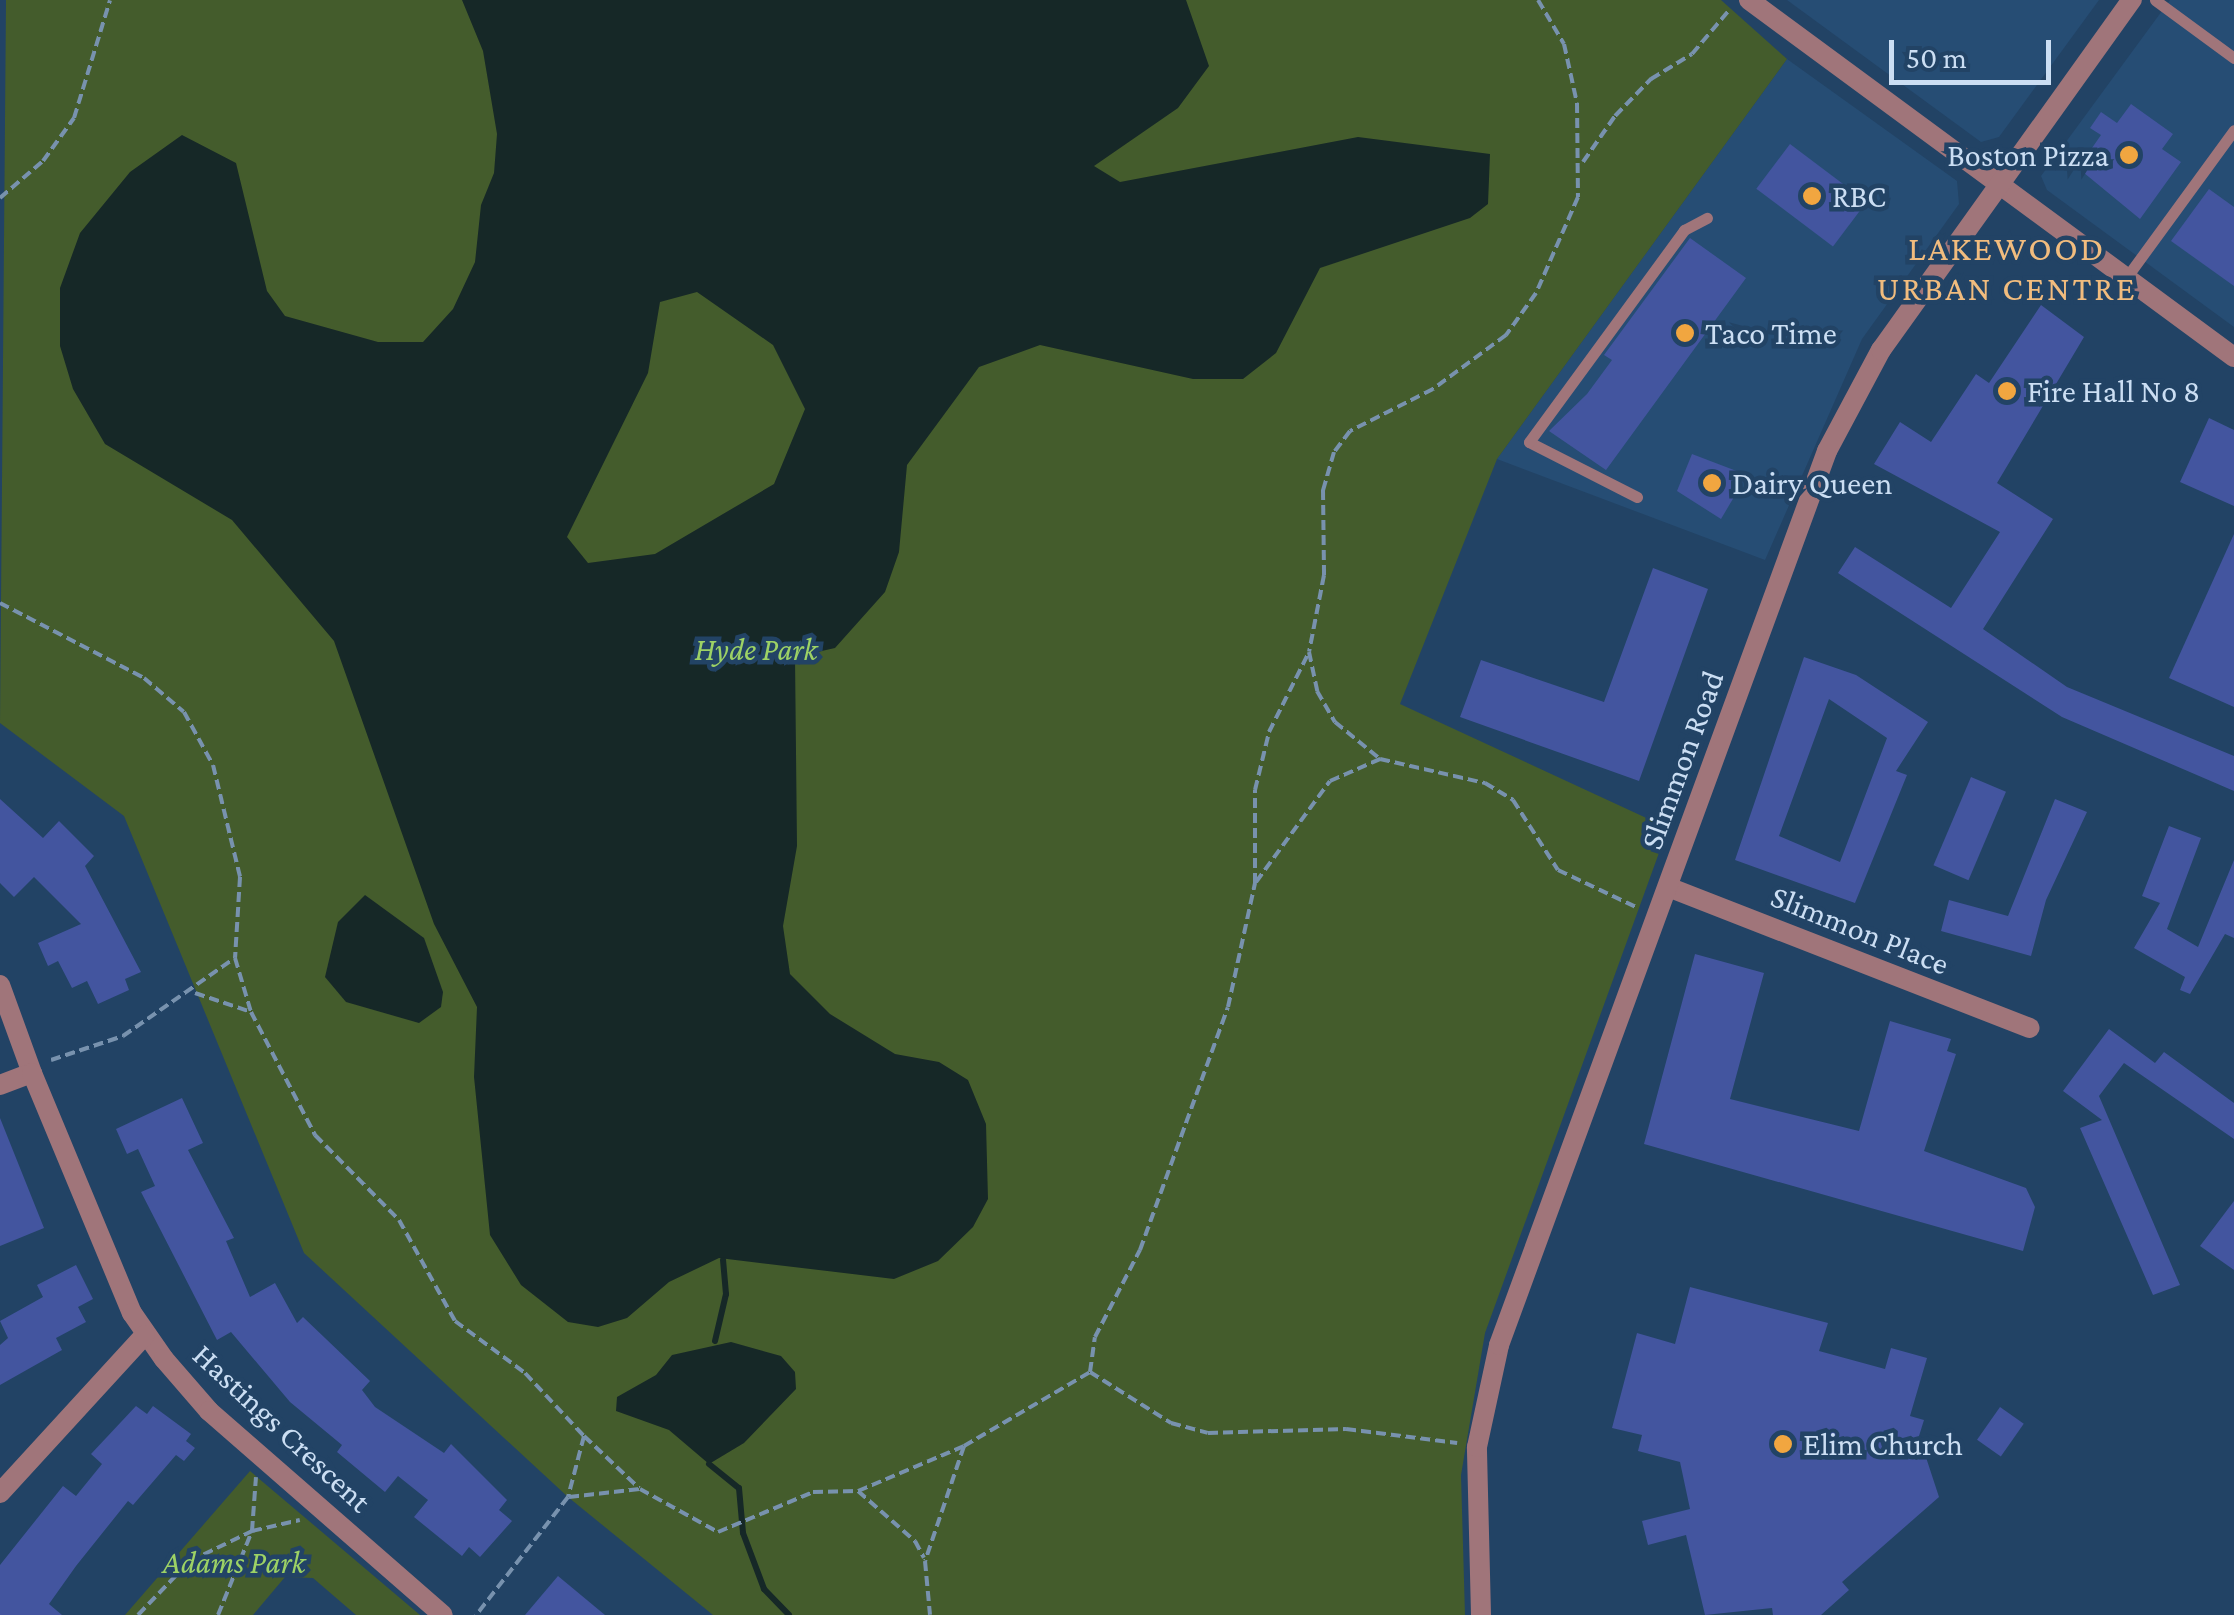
<!DOCTYPE html>
<html>
<head>
<meta charset="utf-8">
<style>
	body { margin:0 }
	#map { position:relative; width:2234px; height:1615px; overflow:hidden; background:#224365; font-family:"Crimson Pro",serif }
	div>[style] { position:absolute }
	[style*='--x'] { left:calc(var(--x)*1px); top:calc(var(--y)*1px); width:calc(var(--w)*1px); rotate:calc(var(--a)*1deg) }
	.built>* { inset:0; background:#264d74 }
	.green>* { inset:0; background:#445c2c }
	.water>* { inset:0; background:#162827 }
	.stream>* { height:6px; margin:-3px; padding:0 3px; transform-origin:3px; border-radius:3px; background:#162827 }
	.building>* { inset:0; background:#43559f; transform-origin:0 0 }
	.path>* { height:4px; margin-top:-2px; transform-origin:0; background:repeating-linear-gradient(90deg,#7892ae 0 10px,transparent 0 15px) }
	.service>* { height:11px; margin:-5.5px; padding:0 5.5px; transform-origin:5.5px; border-radius:5.5px; background:#a0757a }
	.minor>* { height:20px; margin:-10px; padding:0 10px; transform-origin:10px; border-radius:10px; background:#a0757a }
	.tertiary>* { height:20px; margin:-10px; padding:0 10px; transform-origin:10px; border-radius:10px; background:#a0757a }
	.dots>* { width:28px; height:28px; translate:-50% -50%; box-sizing:border-box; border:5px solid #224365; border-radius:50% }
	span { translate:-50% -50%; white-space:nowrap; text-align:center; line-height:1.15; -webkit-text-stroke:9px #224365; paint-order:stroke }
	.poi-label { font-size:32px; color:#cbdef3 }
	.right { translate:-100% -50%; text-align:right }
	.left { translate:0 -50%; text-align:left }
	.park-label { font-size:32px; color:#9dd265; font-style:italic }
	.street-label { font-size:32px; color:#cbdef3 }
	.neighbourhood-label { font-size:35px; color:#f1bc7e; letter-spacing:2.5px }
	.scale { position:absolute; left:1889px; top:40px; width:162px; height:45px; box-sizing:border-box; border:5px solid #cbdef3; border-top:0; padding-left:12px; font-size:30px; line-height:35px; white-space:nowrap; color:#cbdef3; -webkit-text-stroke:8px #224365; paint-order:stroke }
</style>
</head>
<body>
<div id="map">
	<div class="built">
		<i style="clip-path:polygon(1787px 0,2099px 0,1999px 137px,1981px 142px)"></i>
		<i style="clip-path:polygon(2170px 0,2234px 0,2234px 327px,2047px 190px,2041px 176px)"></i>
		<i style="clip-path:polygon(1787px 59px,1957px 181px,1959px 204px,1862px 339px,1765px 560px,1497px 459px)"></i>
	</div>
	<div class="green">
		<i style="clip-path:polygon(6px 0,1721px 0,1787px 59px,1497px 459px,1400px 704px,1668px 828px,1485px 1333px,1461px 1475px,1465px 1615px,713px 1615px,568px 1497px,304px 1253px,124px 816px,0 723px)"></i>
		<i style="clip-path:polygon(250px 1471px,420px 1615px,356px 1615px,313px 1578px,285px 1577px,253px 1615px,125px 1615px)"></i>
	</div>
	<div class="water">
		<i style="clip-path:polygon(evenodd,462px 0,1186px 0,1209px 66px,1178px 108px,1094px 166px,1120px 182px,1358px 137px,1490px 154px,1488px 204px,1470px 218px,1320px 268px,1276px 353px,1243px 379px,1193px 379px,1040px 345px,979px 367px,907px 465px,899px 552px,885px 592px,835px 648px,795px 657px,797px 846px,783px 926px,790px 974px,830px 1014px,895px 1054px,939px 1062px,968px 1080px,986px 1124px,988px 1199px,973px 1227px,938px 1261px,894px 1279px,719px 1258px,669px 1282px,627px 1318px,598px 1327px,568px 1322px,521px 1285px,490px 1235px,474px 1077px,477px 1007px,434px 924px,334px 641px,232px 520px,105px 444px,73px 389px,60px 346px,60px 288px,80px 233px,130px 172px,182px 135px,236px 163px,267px 291px,285px 316px,378px 342px,423px 342px,453px 309px,475px 262px,481px 205px,494px 173px,497px 134px,483px 51px,462px 0,697px 292px,773px 345px,805px 409px,774px 484px,655px 554px,588px 563px,567px 537px,648px 373px,660px 302px,697px 292px)"></i>
		<i style="clip-path:polygon(365px 895px,424px 938px,443px 992px,441px 1007px,419px 1023px,346px 1002px,325px 977px,338px 922px)"></i>
		<i style="clip-path:polygon(731px 1342px,781px 1356px,795px 1372px,796px 1389px,744px 1443px,709px 1464px,669px 1430px,616px 1411px,617px 1397px,656px 1375px,672px 1355px)"></i>
	</div>
	<div class="stream">
		<i style="--x:715;--y:1341;--w:48;--a:-76.8"></i>
		<i style="--x:726;--y:1294;--w:34;--a:-95"></i>
		<i style="--x:709;--y:1464;--w:38;--a:39"></i>
		<i style="--x:739;--y:1488;--w:45;--a:84.9"></i>
		<i style="--x:743;--y:1533;--w:60;--a:69.4"></i>
		<i style="--x:764;--y:1589;--w:36;--a:46"></i>
	</div>
	<div class="building">
		<i style="clip-path:polygon(2131px 104px,2173px 134px,2162px 149px,2181px 162px,2140px 219px,2078px 168px,2101px 135px,2090px 128px,2101px 112px,2117px 123px)"></i>
		<i style="left:1790px;top:144px;width:96px;height:56px;rotate:37deg"></i>
		<i style="clip-path:polygon(2209px 189px,2234px 207px,2234px 286px,2171px 241px)"></i>
		<i style="clip-path:polygon(1690px 238px,1746px 278px,1606px 470px,1549px 431px,1587px 394px,1612px 360px,1604px 355px)"></i>
		<i style="clip-path:polygon(2041px 305px,2084px 337px,1997px 483px,2053px 519px,1983px 629px,2067px 687px,2234px 756px,2234px 791px,2062px 717px,1838px 573px,1855px 547px,1951px 608px,2000px 532px,1874px 464px,1900px 422px,1931px 442px,1976px 374px,1989px 383px)"></i>
		<i style="clip-path:polygon(2209px 418px,2234px 430px,2234px 506px,2180px 482px)"></i>
		<i style="clip-path:polygon(1692px 454px,1747px 475px,1721px 519px,1677px 491px)"></i>
		<i style="clip-path:polygon(2234px 534px,2234px 707px,2169px 678px)"></i>
		<i style="clip-path:polygon(1653px 568px,1708px 589px,1639px 781px,1460px 717px,1481px 660px,1604px 702px)"></i>
		<i style="clip-path:polygon(evenodd,1804px 657px,1856px 675px,1928px 722px,1896px 771px,1907px 775px,1855px 903px,1735px 860px,1804px 657px,1829px 699px,1887px 738px,1840px 862px,1779px 836px,1829px 699px)"></i>
		<i style="left:1971px;top:777px;width:38px;height:96px;rotate:23deg"></i>
		<i style="clip-path:polygon(0 799px,43px 838px,59px 821px,94px 856px,85px 866px,141px 972px,125px 979px,129px 990px,98px 1004px,87px 981px,72px 988px,58px 961px,48px 966px,38px 943px,81px 924px,34px 877px,14px 897px,0 883px)"></i>
		<i style="clip-path:polygon(2055px 799px,2087px 812px,2046px 900px,2031px 956px,1941px 931px,1949px 900px,2008px 916px)"></i>
		<i style="clip-path:polygon(2169px 826px,2201px 838px,2167px 929px,2198px 947px,2234px 860px,2234px 938px,2225px 934px,2190px 994px,2180px 990px,2185px 977px,2134px 948px,2160px 903px,2142px 896px)"></i>
		<i style="clip-path:polygon(1695px 954px,1764px 973px,1730px 1099px,1859px 1131px,1890px 1021px,1951px 1039px,1947px 1051px,1956px 1054px,1924px 1151px,2026px 1188px,2035px 1207px,2023px 1251px,1644px 1144px)"></i>
		<i style="clip-path:polygon(2109px 1029px,2155px 1063px,2164px 1052px,2234px 1103px,2234px 1139px,2124px 1063px,2099px 1096px,2180px 1285px,2153px 1295px,2080px 1128px,2102px 1120px,2063px 1091px)"></i>
		<i style="clip-path:polygon(182px 1098px,203px 1143px,188px 1150px,234px 1238px,226px 1241px,250px 1297px,275px 1283px,297px 1323px,303px 1317px,370px 1381px,362px 1390px,375px 1407px,444px 1453px,451px 1444px,507px 1500px,499px 1510px,512px 1521px,480px 1557px,469px 1547px,462px 1556px,414px 1517px,428px 1500px,398px 1476px,385px 1492px,337px 1452px,342px 1445px,290px 1402px,231px 1332px,217px 1340px,141px 1192px,155px 1186px,138px 1149px,127px 1154px,116px 1129px)"></i>
		<i style="clip-path:polygon(0 1118px,44px 1228px,0 1246px)"></i>
		<i style="clip-path:polygon(2234px 1201px,2234px 1270px,2200px 1246px)"></i>
		<i style="clip-path:polygon(76px 1265px,93px 1299px,78px 1307px,86px 1322px,56px 1338px,62px 1350px,0 1385px,0 1345px,8px 1338px,0 1321px,43px 1297px,37px 1285px)"></i>
		<i style="clip-path:polygon(1690px 1287px,1828px 1323px,1819px 1351px,1885px 1369px,1891px 1348px,1927px 1358px,1910px 1416px,1924px 1420px,1919px 1436px,1939px 1497px,1842px 1582px,1849px 1590px,1821px 1615px,1773px 1615px,1772px 1608px,1705px 1615px,1686px 1535px,1648px 1545px,1642px 1521px,1690px 1509px,1680px 1462px,1638px 1451px,1642px 1435px,1612px 1428px,1637px 1333px,1675px 1344px)"></i>
		<i style="clip-path:polygon(136px 1406px,147px 1414px,153px 1406px,191px 1434px,186px 1441px,195px 1448px,184px 1461px,176px 1455px,133px 1505px,128px 1501px,76px 1566px,49px 1604px,62px 1615px,0 1615px,0 1565px,63px 1486px,76px 1496px,102px 1464px,91px 1454px)"></i>
		<i style="left:2000px;top:1407px;width:29px;height:40px;rotate:35deg"></i>
		<i style="clip-path:polygon(558px 1576px,605px 1615px,525px 1615px)"></i>
	</div>
	<div class="path">
		<i style="--x:1538;--y:0;--w:51;--a:59.4"></i>
		<i style="--x:1564;--y:44;--w:60;--a:77.6"></i>
		<i style="--x:1577;--y:103;--w:94;--a:89.4"></i>
		<i style="--x:1578;--y:197;--w:105;--a:113.6"></i>
		<i style="--x:1536;--y:293;--w:52;--a:125.5"></i>
		<i style="--x:1506;--y:335;--w:91;--a:143.5"></i>
		<i style="--x:1433;--y:389;--w:93;--a:153.2"></i>
		<i style="--x:1350;--y:431;--w:26;--a:127"></i>
		<i style="--x:1334;--y:452;--w:40;--a:106"></i>
		<i style="--x:1323;--y:490;--w:85;--a:89.3"></i>
		<i style="--x:1324;--y:575;--w:78;--a:101"></i>
		<i style="--x:1309;--y:652;--w:40;--a:78"></i>
		<i style="--x:1317;--y:691;--w:36;--a:60"></i>
		<i style="--x:1335;--y:722;--w:58;--a:39.4"></i>
		<i style="--x:1380;--y:759;--w:108;--a:12.9"></i>
		<i style="--x:1485;--y:783;--w:33;--a:31"></i>
		<i style="--x:1513;--y:800;--w:83;--a:57.3"></i>
		<i style="--x:1558;--y:870;--w:86;--a:25.4"></i>
		<i style="--x:1583;--y:162;--w:56;--a:-55.2"></i>
		<i style="--x:1615;--y:116;--w:52;--a:-45.8"></i>
		<i style="--x:1651;--y:79;--w:48;--a:-31.4"></i>
		<i style="--x:1692;--y:54;--w:59;--a:-49.8"></i>
		<i style="--x:0;--y:198;--w:57;--a:-40.7"></i>
		<i style="--x:43;--y:161;--w:53;--a:-54.2"></i>
		<i style="--x:74;--y:118;--w:123;--a:-73"></i>
		<i style="--x:0;--y:603;--w:162;--a:27.5"></i>
		<i style="--x:144;--y:678;--w:52;--a:40.4"></i>
		<i style="--x:184;--y:712;--w:60;--a:61.3"></i>
		<i style="--x:213;--y:765;--w:115;--a:76.4"></i>
		<i style="--x:240;--y:877;--w:81;--a:93.5"></i>
		<i style="--x:1256;--y:882;--w:125;--a:-53.8"></i>
		<i style="--x:1330;--y:781;--w:55;--a:-23.7"></i>
		<i style="--x:195;--y:993;--w:59;--a:18.7"></i>
		<i style="--x:51;--y:1060;--w:76;--a:-18.4"></i>
		<i style="--x:123;--y:1036;--w:136;--a:-34.9"></i>
		<i style="--x:235;--y:958;--w:56;--a:73.5"></i>
		<i style="--x:251;--y:1012;--w:139;--a:62.5"></i>
		<i style="--x:315;--y:1135;--w:120;--a:45.3"></i>
		<i style="--x:399;--y:1220;--w:115;--a:61"></i>
		<i style="--x:455;--y:1321;--w:87;--a:36.6"></i>
		<i style="--x:525;--y:1373;--w:86;--a:46.9"></i>
		<i style="--x:584;--y:1436;--w:63;--a:104.7"></i>
		<i style="--x:568;--y:1497;--w:150;--a:127.9"></i>
		<i style="--x:1090;--y:1372;--w:96;--a:32.2"></i>
		<i style="--x:1171;--y:1423;--w:38;--a:15"></i>
		<i style="--x:1208;--y:1433;--w:138;--a:-1.7"></i>
		<i style="--x:1346;--y:1429;--w:112;--a:7.2"></i>
		<i style="--x:584;--y:1436;--w:76;--a:43.4"></i>
		<i style="--x:964;--y:1446;--w:146;--a:-30.4"></i>
		<i style="--x:1090;--y:1372;--w:35;--a:-82"></i>
		<i style="--x:1095;--y:1337;--w:98;--a:-62.7"></i>
		<i style="--x:1140;--y:1250;--w:258;--a:-70.1"></i>
		<i style="--x:1228;--y:1007;--w:127;--a:-77.7"></i>
		<i style="--x:1255;--y:883;--w:93;--a:-90"></i>
		<i style="--x:1255;--y:790;--w:60;--a:-76.4"></i>
		<i style="--x:1269;--y:732;--w:89;--a:-63.4"></i>
		<i style="--x:858;--y:1491;--w:76;--a:41.3"></i>
		<i style="--x:915;--y:1541;--w:19;--a:62"></i>
		<i style="--x:569;--y:1497;--w:71;--a:-6.4"></i>
		<i style="--x:640;--y:1489;--w:89;--a:28.9"></i>
		<i style="--x:718;--y:1532;--w:103;--a:-22.8"></i>
		<i style="--x:813;--y:1492;--w:45;--a:-1.3"></i>
		<i style="--x:858;--y:1491;--w:115;--a:-23"></i>
		<i style="--x:964;--y:1446;--w:121;--a:108.7"></i>
		<i style="--x:925;--y:1561;--w:54;--a:84.7"></i>
		<i style="--x:138;--y:1615;--w:75;--a:-46.1"></i>
		<i style="--x:190;--y:1561;--w:69;--a:-25.8"></i>
		<i style="--x:252;--y:1531;--w:49;--a:-12.9"></i>
		<i style="--x:218;--y:1615;--w:91;--a:-68"></i>
		<i style="--x:252;--y:1531;--w:54;--a:-85.8"></i>
	</div>
	<div class="service">
		<i style="--x:2155;--y:0;--w:98;--a:36.3"></i>
		<i style="--x:2126;--y:278;--w:183;--a:-53.9"></i>
		<i style="--x:1637;--y:497;--w:121;--a:-153"></i>
		<i style="--x:1529;--y:442;--w:263;--a:-53.8"></i>
		<i style="--x:1684;--y:230;--w:26;--a:-28"></i>
	</div>
	<div class="minor">
		<i style="--x:1749;--y:0;--w:602;--a:36.36"></i>
		<i style="--x:1668;--y:887;--w:388;--a:21.3"></i>
		<i style="--x:0;--y:985;--w:94;--a:70"></i>
		<i style="--x:0;--y:1085;--w:34;--a:-21"></i>
		<i style="--x:32;--y:1073;--w:260;--a:67.4"></i>
		<i style="--x:132;--y:1313;--w:56;--a:55.2"></i>
		<i style="--x:164;--y:1359;--w:69;--a:49.1"></i>
		<i style="--x:209;--y:1411;--w:310;--a:41.1"></i>
		<i style="--x:0;--y:1493;--w:214;--a:-47.5"></i>
	</div>
	<div class="tertiary">
		<i style="--x:1481;--y:1615;--w:168;--a:-91.4"></i>
		<i style="--x:1477;--y:1447;--w:104;--a:-77.8"></i>
		<i style="--x:1499;--y:1345;--w:952;--a:-69.85"></i>
		<i style="--x:1827;--y:451;--w:115;--a:-61.9"></i>
		<i style="--x:1881;--y:350;--w:431;--a:-54.4"></i>
	</div>
	<div class="dots">
		<i style="left:2129px;top:155px;background:#f1a640"></i>
		<i style="left:1812px;top:196px;background:#f1a640"></i>
		<i style="left:1685px;top:333px;background:#f1a640"></i>
		<i style="left:2007px;top:391px;background:#f1a640"></i>
		<i style="left:1712px;top:483px;background:#f1a640"></i>
		<i style="left:1783px;top:1444px;background:#f1a640"></i>
	</div>
	<div class="poi-label">
		<span class="right" style="left:2109px;top:155px">Boston Pizza</span>
		<span class="left" style="left:1832px;top:196px">RBC</span>
		<span class="left" style="left:1705px;top:333px">Taco Time</span>
		<span class="left" style="left:2027px;top:391px">Fire Hall No 8</span>
		<span class="left" style="left:1732px;top:483px">Dairy Queen</span>
		<span class="left" style="left:1803px;top:1444px">Elim Church</span>
	</div>
	<div class="park-label">
		<span style="left:756px;top:649px">Hyde Park</span>
		<span style="left:234px;top:1562px">Adams Park</span>
	</div>
	<div class="street-label">
		<span style="left:1682px;top:760px;rotate:-70deg">Slimmon Road</span>
		<span style="left:1860px;top:930px;rotate:22deg">Slimmon Place</span>
		<span style="left:282px;top:1428px;rotate:43deg">Hastings Crescent</span>
	</div>
	<div class="neighbourhood-label">
		<span style="left:2007px;top:269px">LAKEWOOD<br>URBAN CENTRE</span>
	</div>
	<div class="scale">50 m</div>
</div>
</body>
</html>
